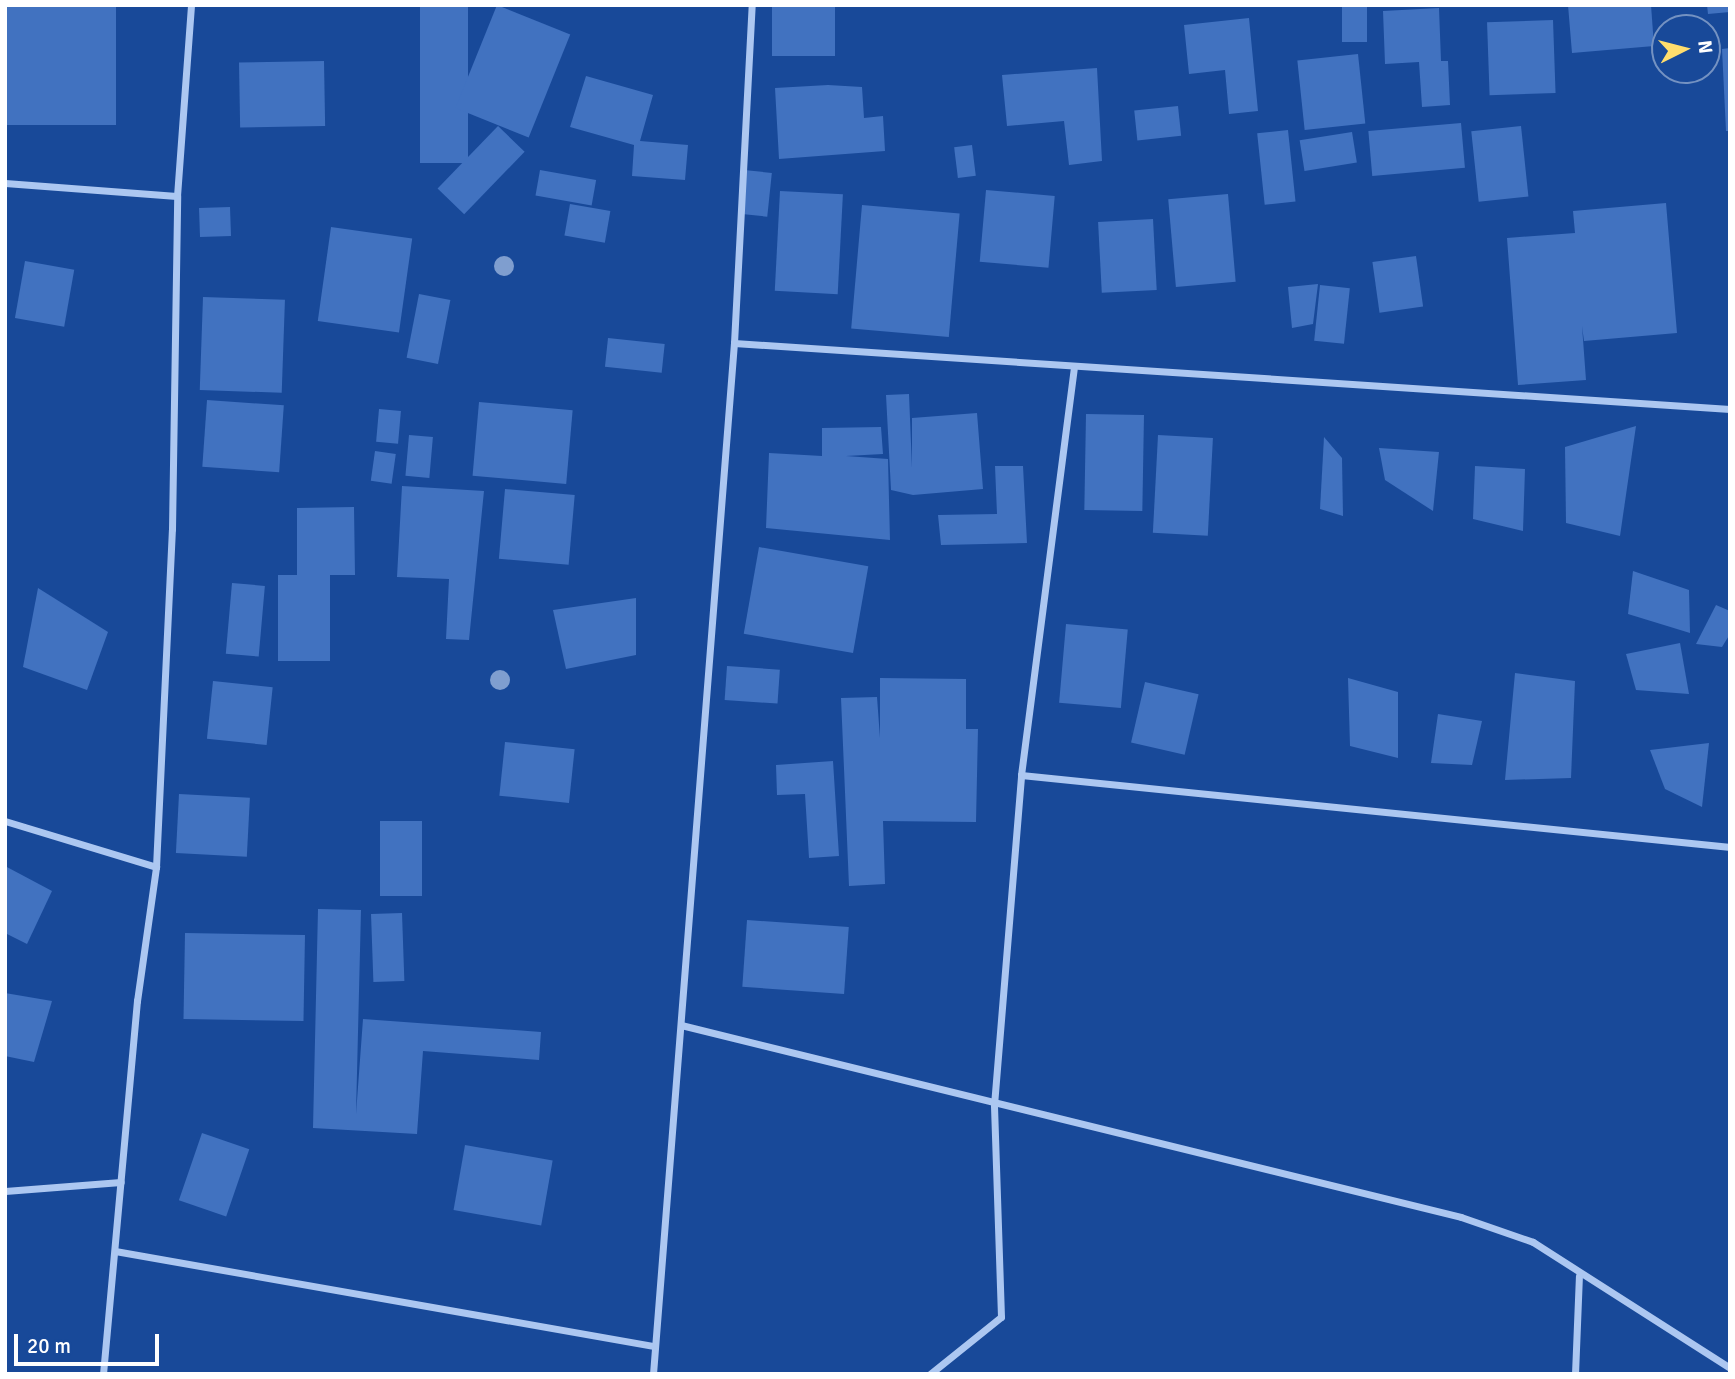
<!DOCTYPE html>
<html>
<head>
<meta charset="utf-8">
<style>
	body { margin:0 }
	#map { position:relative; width:1735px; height:1379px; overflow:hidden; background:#184999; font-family:Signika,sans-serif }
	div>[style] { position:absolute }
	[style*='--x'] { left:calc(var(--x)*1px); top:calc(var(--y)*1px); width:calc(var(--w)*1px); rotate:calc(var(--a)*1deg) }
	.building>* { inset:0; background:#4172c0; transform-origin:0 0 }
	.minor>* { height:7px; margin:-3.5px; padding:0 3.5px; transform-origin:3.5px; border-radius:3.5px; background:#acc7f1 }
	.trees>* { width:20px; height:20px; margin:-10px; border-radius:50%; background:#7f9ecf }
	span { translate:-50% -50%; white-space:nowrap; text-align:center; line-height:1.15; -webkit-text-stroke:6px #184999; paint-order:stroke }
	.frame { position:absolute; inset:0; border:7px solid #fff; pointer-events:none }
	.north { position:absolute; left:1651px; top:14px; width:70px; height:70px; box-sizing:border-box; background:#184999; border:2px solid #7492c2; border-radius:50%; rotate:84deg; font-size:19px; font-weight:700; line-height:28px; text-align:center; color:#fff }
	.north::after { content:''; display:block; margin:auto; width:24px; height:32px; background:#ffdd6d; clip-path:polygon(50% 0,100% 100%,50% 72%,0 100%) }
	.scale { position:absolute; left:14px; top:1334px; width:145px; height:32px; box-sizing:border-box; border:4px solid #fff; border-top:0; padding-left:9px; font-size:21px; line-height:24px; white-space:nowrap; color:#fff; -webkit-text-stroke:5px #184999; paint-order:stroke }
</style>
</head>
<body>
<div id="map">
	<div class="building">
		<i style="left:5px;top:5px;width:111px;height:120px"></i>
		<i style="left:420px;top:5px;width:48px;height:158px"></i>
		<i style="left:497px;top:5px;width:79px;height:111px;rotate:22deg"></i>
		<i style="left:772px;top:5px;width:63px;height:51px"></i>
		<i style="left:1342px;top:5px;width:25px;height:37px"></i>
		<i style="clip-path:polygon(1568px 5px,1651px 5px,1654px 46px,1572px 53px)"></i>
		<i style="clip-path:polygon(1707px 5px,1730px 5px,1730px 12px,1708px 14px)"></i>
		<i style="clip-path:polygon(1439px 8px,1441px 61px,1448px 61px,1450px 105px,1422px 107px,1419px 62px,1385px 64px,1383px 11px)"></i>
		<i style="clip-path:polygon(1249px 18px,1258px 111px,1229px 114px,1225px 70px,1189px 74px,1184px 25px)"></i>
		<i style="left:1553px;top:20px;width:73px;height:66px;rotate:88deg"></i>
		<i style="clip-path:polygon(1730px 48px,1730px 131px,1726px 131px,1722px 49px)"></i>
		<i style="left:1358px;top:54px;width:70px;height:61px;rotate:84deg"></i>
		<i style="left:324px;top:61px;width:65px;height:85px;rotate:89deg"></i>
		<i style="clip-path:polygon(1097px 68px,1102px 161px,1069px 165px,1064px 121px,1007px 126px,1002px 75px)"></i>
		<i style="clip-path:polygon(586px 76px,653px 95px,640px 141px,688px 145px,685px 180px,632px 176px,634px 145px,570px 127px)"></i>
		<i style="clip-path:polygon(828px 85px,862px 87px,864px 118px,883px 116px,885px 151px,779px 159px,775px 88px)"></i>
		<i style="left:1178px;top:106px;width:30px;height:44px;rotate:84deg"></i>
		<i style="left:1461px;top:123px;width:45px;height:93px;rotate:85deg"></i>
		<i style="left:498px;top:126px;width:37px;height:87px;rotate:44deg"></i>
		<i style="left:1521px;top:126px;width:71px;height:50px;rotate:84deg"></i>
		<i style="left:1288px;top:130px;width:72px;height:31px;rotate:84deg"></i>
		<i style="left:1352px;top:132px;width:31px;height:53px;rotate:81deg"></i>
		<i style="left:972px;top:145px;width:31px;height:18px;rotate:83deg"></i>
		<i style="left:540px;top:170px;width:57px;height:26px;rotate:10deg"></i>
		<i style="left:744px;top:170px;width:28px;height:44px;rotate:6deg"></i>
		<i style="left:986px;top:190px;width:69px;height:72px;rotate:5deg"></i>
		<i style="left:780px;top:191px;width:63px;height:100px;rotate:3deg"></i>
		<i style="left:1228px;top:194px;width:88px;height:60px;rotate:85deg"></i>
		<i style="clip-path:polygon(1666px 203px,1677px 333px,1584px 341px,1582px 326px,1586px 380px,1518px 385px,1507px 238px,1575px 233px,1573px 211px)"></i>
		<i style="left:570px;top:204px;width:41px;height:32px;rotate:10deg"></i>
		<i style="left:862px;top:205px;width:98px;height:124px;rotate:5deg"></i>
		<i style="left:230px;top:207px;width:29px;height:31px;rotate:88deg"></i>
		<i style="left:1153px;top:219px;width:71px;height:55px;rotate:87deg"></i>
		<i style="left:331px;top:227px;width:82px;height:95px;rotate:8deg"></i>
		<i style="left:1416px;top:256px;width:51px;height:44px;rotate:82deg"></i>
		<i style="left:25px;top:261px;width:50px;height:58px;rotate:10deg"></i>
		<i style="clip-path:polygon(1318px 284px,1313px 324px,1292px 328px,1288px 287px)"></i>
		<i style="left:1320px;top:285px;width:30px;height:56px;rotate:6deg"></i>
		<i style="left:419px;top:294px;width:32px;height:65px;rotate:11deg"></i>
		<i style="left:203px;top:297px;width:82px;height:93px;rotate:2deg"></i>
		<i style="left:608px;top:338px;width:57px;height:29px;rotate:6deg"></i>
		<i style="clip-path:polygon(909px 394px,912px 468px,912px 418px,977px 413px,983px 489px,913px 495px,891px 490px,886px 395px)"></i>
		<i style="left:207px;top:400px;width:77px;height:67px;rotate:4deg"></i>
		<i style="left:479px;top:402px;width:94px;height:74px;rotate:5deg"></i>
		<i style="left:379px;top:409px;width:22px;height:33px;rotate:5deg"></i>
		<i style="left:1086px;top:414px;width:58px;height:96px;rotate:1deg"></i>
		<i style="clip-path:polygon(1636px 426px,1620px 536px,1566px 523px,1565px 447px)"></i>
		<i style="clip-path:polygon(881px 427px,883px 454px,846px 456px,888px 459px,890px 540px,766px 528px,769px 453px,822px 456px,822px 428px)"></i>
		<i style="left:409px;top:435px;width:24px;height:41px;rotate:5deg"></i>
		<i style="left:1158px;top:435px;width:55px;height:98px;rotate:3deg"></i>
		<i style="clip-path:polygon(1324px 437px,1342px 458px,1343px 516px,1320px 509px)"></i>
		<i style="clip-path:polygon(1379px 448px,1439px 452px,1433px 511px,1385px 480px)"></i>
		<i style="left:375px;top:451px;width:21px;height:30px;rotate:8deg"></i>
		<i style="clip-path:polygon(995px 466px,1023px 466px,1027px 543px,941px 545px,938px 515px,997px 514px)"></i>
		<i style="clip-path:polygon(1475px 466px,1525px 469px,1523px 531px,1473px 519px)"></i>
		<i style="clip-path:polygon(402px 486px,484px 491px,469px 640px,446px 639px,449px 579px,397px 577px)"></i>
		<i style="left:505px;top:489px;width:70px;height:70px;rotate:5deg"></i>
		<i style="clip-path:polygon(354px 507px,355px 575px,330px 575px,330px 661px,278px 661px,278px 575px,297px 575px,297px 508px)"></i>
		<i style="left:759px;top:547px;width:111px;height:88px;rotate:10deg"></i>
		<i style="clip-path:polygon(1633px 571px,1689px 590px,1690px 633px,1628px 614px)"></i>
		<i style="left:232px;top:583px;width:33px;height:71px;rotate:5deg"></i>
		<i style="clip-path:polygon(38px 588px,108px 632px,87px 690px,23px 667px)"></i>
		<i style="clip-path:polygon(636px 598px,636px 655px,566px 669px,553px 610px)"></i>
		<i style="clip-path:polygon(1716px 605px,1730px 611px,1730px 634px,1722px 647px,1696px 644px)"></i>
		<i style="left:1066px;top:624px;width:62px;height:79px;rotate:5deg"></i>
		<i style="clip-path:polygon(1680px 643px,1689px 694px,1636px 690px,1626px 654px)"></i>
		<i style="left:727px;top:666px;width:53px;height:34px;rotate:4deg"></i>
		<i style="clip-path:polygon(1515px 673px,1575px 681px,1571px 778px,1505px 780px)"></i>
		<i style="clip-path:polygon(880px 678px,966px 679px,966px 729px,978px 729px,976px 822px,883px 821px,885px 884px,849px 886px,841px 698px,877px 697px,880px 738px)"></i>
		<i style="clip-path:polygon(1348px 678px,1398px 692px,1398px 758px,1350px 746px)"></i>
		<i style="left:213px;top:681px;width:60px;height:58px;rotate:6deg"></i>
		<i style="left:1145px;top:682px;width:55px;height:62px;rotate:13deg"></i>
		<i style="clip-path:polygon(1438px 714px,1482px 721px,1472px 765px,1431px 763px)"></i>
		<i style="left:505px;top:742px;width:70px;height:54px;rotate:6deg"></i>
		<i style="clip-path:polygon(1709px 743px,1702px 807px,1665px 789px,1650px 750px)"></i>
		<i style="clip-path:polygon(833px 761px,839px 856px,809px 858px,805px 794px,777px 795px,776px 765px)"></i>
		<i style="left:179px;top:794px;width:71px;height:59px;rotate:3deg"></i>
		<i style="left:422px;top:821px;width:75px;height:42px;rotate:90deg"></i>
		<i style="clip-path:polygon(5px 866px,52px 891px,27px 944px,5px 933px)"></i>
		<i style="clip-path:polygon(318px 909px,361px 910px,356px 1114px,363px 1019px,541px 1032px,539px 1060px,423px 1051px,417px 1134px,313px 1128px)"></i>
		<i style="left:402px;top:913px;width:68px;height:31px;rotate:88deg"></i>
		<i style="left:747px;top:920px;width:102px;height:67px;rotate:4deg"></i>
		<i style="left:185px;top:933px;width:120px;height:86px;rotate:1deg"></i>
		<i style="clip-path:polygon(5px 993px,52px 1001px,34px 1062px,5px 1056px)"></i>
		<i style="left:202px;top:1133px;width:50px;height:71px;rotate:19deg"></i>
		<i style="left:465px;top:1145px;width:89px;height:66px;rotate:10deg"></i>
	</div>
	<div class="minor">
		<i style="--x:5;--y:183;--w:172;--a:4.3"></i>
		<i style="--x:734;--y:343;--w:998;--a:3.79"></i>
		<i style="--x:1021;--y:775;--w:713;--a:5.8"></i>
		<i style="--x:5;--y:821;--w:158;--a:16.9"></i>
		<i style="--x:681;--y:1025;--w:803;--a:13.83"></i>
		<i style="--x:1461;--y:1217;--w:76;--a:19.1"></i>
		<i style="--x:1533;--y:1242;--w:234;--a:32.6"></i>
		<i style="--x:5;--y:1191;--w:116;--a:-4.4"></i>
		<i style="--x:115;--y:1251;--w:546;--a:10.01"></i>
		<i style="--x:103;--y:1374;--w:375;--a:-84.8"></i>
		<i style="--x:137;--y:1001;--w:135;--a:-81.9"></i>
		<i style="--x:156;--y:867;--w:338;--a:-87.3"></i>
		<i style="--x:172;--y:529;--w:333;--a:-89.1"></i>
		<i style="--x:177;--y:196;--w:192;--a:-85.8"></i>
		<i style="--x:653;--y:1374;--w:1034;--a:-85.51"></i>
		<i style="--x:734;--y:343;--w:338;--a:-87"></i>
		<i style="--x:930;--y:1374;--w:91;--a:-38.8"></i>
		<i style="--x:1001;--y:1317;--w:212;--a:-91.9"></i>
		<i style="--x:994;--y:1105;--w:331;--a:-85.3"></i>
		<i style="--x:1021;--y:775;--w:409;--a:-82.6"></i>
		<i style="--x:1575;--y:1374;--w:98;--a:-87.7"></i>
	</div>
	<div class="trees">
		<i style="left:504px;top:266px"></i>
		<i style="left:500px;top:680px"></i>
	</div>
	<div class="frame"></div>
	<div class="north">N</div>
	<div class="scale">20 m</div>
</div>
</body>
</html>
